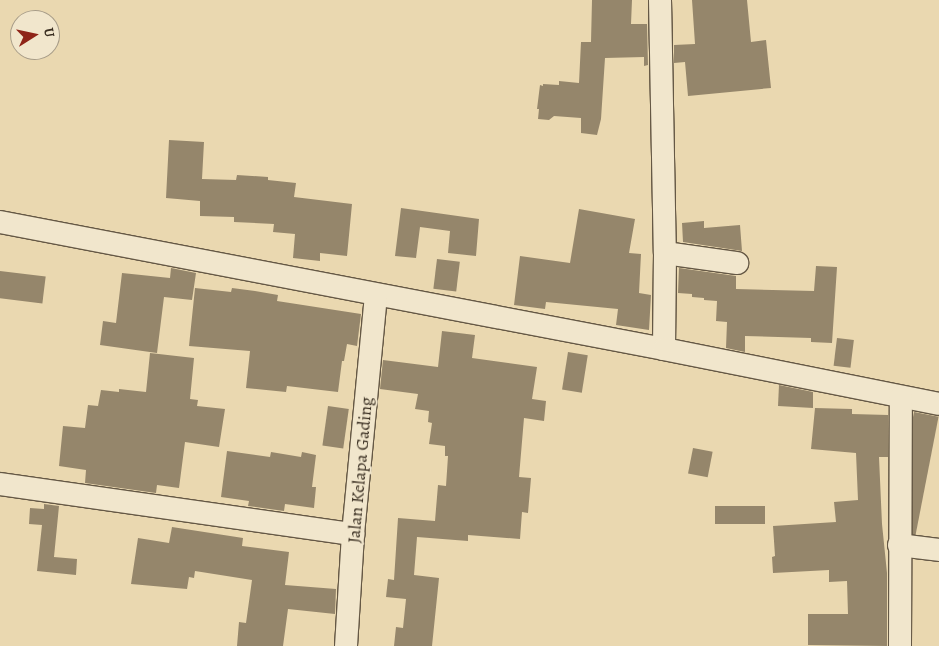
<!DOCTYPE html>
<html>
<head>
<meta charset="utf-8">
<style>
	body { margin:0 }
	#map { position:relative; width:939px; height:646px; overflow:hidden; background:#ead8b0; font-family:Alegreya,serif }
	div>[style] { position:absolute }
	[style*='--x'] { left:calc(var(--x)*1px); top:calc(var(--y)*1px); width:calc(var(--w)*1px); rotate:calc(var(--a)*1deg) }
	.building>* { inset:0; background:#95866b; transform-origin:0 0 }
	.roads { filter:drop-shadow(1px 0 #655845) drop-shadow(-1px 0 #655845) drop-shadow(0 1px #655845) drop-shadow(0 -1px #655845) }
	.minor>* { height:22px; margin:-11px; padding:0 11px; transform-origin:11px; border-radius:11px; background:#f1e6cc }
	span { translate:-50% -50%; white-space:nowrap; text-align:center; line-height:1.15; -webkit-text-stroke:4px #f1e6cc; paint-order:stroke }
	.street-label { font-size:18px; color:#392e21 }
	.north { position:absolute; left:10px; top:10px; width:50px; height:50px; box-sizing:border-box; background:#f1e6cc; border:1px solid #a79c88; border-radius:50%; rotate:80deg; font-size:14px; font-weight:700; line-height:20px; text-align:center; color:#392e21 }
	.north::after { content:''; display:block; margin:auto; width:18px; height:22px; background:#8f2418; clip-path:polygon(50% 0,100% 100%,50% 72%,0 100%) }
</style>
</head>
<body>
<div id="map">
	<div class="building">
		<i style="clip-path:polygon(592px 0,632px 0,631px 24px,647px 24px,648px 65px,644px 66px,644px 57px,605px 58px,601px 119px,597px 135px,581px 133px,581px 118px,554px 116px,549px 120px,538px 119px,539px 109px,537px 109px,540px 85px,543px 86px,543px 84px,559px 85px,559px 81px,579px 83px,581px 42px,591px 42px)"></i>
		<i style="clip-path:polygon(692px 0,747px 0,751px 42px,766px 40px,771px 88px,688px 96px,685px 62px,674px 63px,674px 45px,695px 44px)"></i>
		<i style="clip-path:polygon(169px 140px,204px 142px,202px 179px,236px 180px,237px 175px,268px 177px,268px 180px,296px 183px,294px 197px,352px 204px,347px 256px,320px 253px,320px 261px,293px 258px,295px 234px,273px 232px,274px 224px,234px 222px,234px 217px,200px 216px,200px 201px,166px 198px)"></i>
		<i style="clip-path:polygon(401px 208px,479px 219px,476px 256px,448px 253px,450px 231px,420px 227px,416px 258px,395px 256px)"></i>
		<i style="clip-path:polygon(579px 209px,635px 219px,629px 253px,641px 254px,639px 293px,651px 295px,649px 330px,616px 325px,618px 309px,546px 302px,545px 309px,514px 305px,520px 256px,570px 263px)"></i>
		<i style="clip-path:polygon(704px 221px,704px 228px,740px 225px,742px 251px,683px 242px,682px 223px)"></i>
		<i style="left:437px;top:259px;width:23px;height:30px;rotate:7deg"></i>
		<i style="clip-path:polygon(816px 266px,837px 267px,832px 343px,811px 342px,811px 338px,745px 336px,745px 352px,726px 348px,727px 322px,716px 321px,717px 301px,704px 300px,704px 298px,692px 297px,692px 294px,678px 293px,679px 268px,736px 276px,736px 289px,814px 291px)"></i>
		<i style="clip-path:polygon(171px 268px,196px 273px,192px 300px,164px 297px,157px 353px,100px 345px,103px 321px,116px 323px,122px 273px,170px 278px)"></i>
		<i style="left:0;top:271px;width:46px;height:27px;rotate:7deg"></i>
		<i style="clip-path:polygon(195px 288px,231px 292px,232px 288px,255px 291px,278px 295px,277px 301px,361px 314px,357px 346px,347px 344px,344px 361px,342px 361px,338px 392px,287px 386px,286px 392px,246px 388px,250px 351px,189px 346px)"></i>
		<i style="clip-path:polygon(442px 331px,475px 335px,472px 358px,537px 367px,532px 399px,546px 401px,544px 421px,524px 418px,519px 477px,531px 478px,528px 513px,522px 512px,520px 539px,468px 535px,468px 541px,417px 537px,414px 575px,439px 578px,432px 646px,394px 646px,396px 627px,403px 628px,406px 599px,386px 597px,388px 579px,394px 580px,398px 518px,435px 521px,438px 485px,446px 486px,448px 456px,445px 456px,445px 446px,429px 444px,432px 423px,428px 422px,429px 411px,415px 409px,418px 394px,380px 389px,383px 360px,438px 367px)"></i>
		<i style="left:837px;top:338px;width:17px;height:28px;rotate:7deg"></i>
		<i style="left:568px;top:352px;width:20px;height:38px;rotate:9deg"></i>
		<i style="clip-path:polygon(150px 353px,194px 358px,190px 399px,198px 400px,197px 406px,225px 409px,219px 447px,185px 442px,179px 488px,157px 485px,156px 493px,85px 483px,86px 470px,59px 466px,63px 426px,85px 428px,88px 405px,98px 406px,101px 390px,119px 392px,119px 389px,146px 392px)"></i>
		<i style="clip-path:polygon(779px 385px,813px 392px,813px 408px,778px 406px)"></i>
		<i style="left:328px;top:406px;width:21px;height:40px;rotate:8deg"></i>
		<i style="clip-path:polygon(815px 408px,852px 409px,852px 414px,888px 415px,888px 457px,879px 457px,882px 524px,887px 573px,887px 646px,808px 645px,808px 614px,848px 614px,847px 581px,829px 582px,829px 570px,773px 573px,772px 557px,775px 556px,773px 526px,836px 522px,834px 502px,858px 500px,856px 453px,811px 449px)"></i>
		<i style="left:914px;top:412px;width:25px;height:122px;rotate:11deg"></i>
		<i style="left:693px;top:448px;width:20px;height:26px;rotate:11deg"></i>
		<i style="clip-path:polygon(227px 451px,270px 457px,271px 452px,301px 457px,302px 452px,316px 455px,312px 487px,316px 487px,314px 508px,285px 504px,284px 511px,248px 506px,249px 501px,221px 497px)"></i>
		<i style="clip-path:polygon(44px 504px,59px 506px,54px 557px,77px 559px,76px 575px,37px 571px,42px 525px,29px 524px,30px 508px,44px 509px)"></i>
		<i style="left:765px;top:506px;width:18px;height:50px;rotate:90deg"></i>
		<i style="clip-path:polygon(172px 527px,243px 538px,242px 546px,289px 552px,285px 585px,336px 589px,335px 614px,288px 609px,283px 646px,237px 646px,239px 622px,246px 623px,252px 580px,195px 571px,194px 578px,189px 577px,187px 589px,131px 584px,138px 538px,169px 543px)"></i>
	</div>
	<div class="roads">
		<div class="minor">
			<i style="--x:660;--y:0;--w:253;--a:88.9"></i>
			<i style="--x:665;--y:253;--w:96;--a:90.6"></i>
			<i style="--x:0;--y:222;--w:676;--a:10.83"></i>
			<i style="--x:664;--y:349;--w:280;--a:11.3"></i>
			<i style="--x:665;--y:253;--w:73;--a:7.9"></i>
			<i style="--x:0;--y:484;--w:357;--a:8.1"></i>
			<i style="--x:899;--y:545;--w:40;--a:7.1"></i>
			<i style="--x:346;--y:646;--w:112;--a:-86.4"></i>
			<i style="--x:353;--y:534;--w:240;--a:-84.5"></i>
			<i style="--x:900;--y:646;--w:249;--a:-89.8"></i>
		</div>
	</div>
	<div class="street-label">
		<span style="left:360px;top:470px;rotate:-85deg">Jalan Kelapa Gading</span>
	</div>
	<div class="north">U</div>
</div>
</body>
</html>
